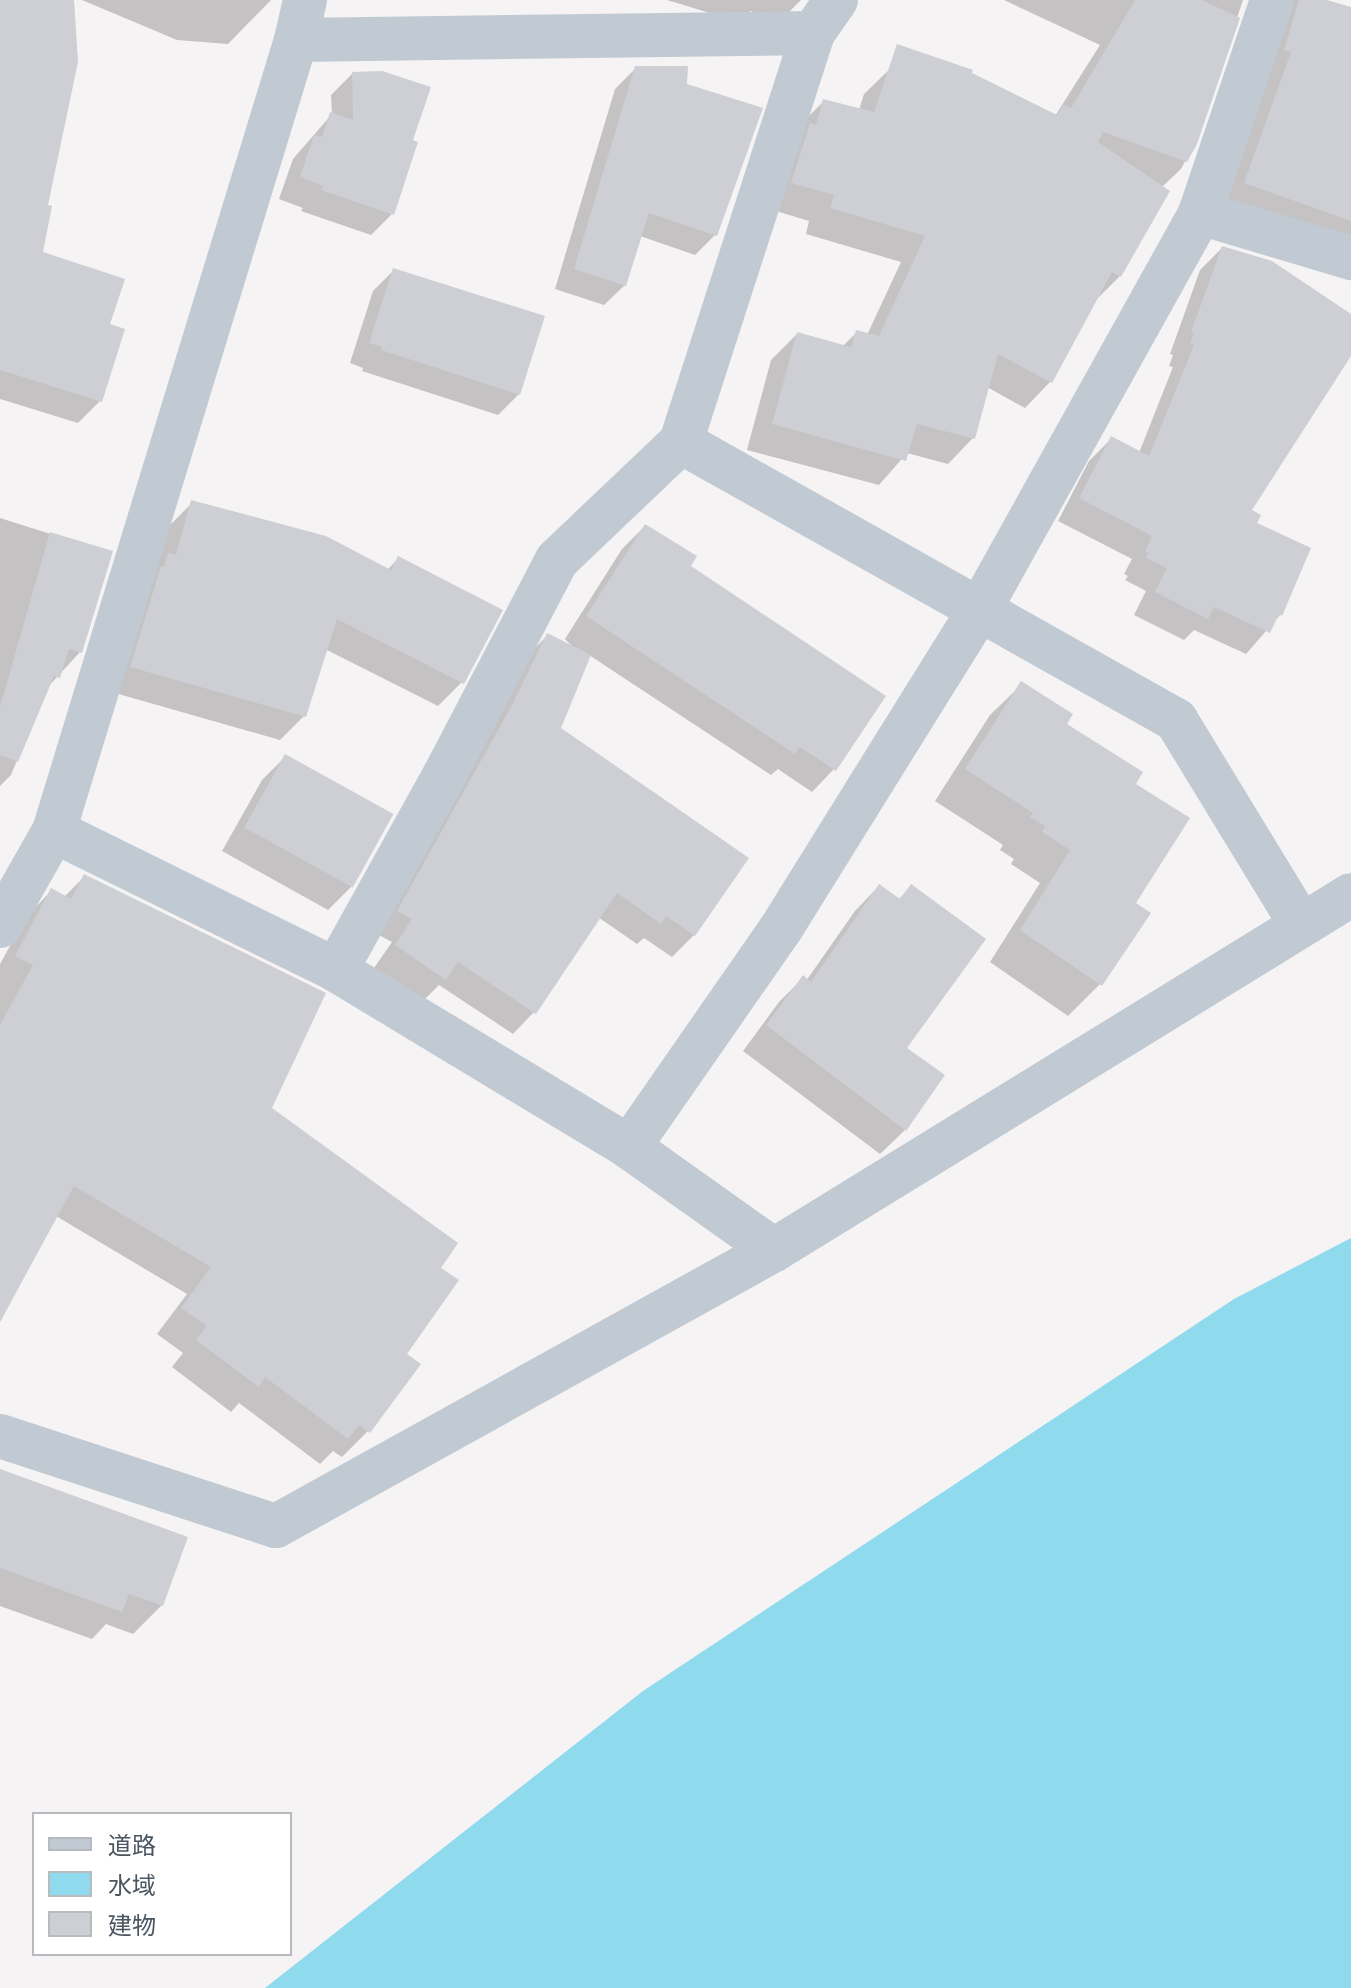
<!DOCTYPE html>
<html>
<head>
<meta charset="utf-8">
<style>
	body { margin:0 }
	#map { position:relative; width:1351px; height:1988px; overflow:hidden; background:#f5f3f3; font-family:Jost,"Noto Sans JP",sans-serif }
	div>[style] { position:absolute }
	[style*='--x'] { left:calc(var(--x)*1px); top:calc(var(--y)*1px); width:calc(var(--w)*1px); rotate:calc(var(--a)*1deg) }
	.water>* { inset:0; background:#90daee }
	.shadow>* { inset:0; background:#0003 }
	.building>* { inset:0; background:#cdcfd5; transform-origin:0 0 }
	.minor>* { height:44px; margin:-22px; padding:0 22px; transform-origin:22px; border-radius:22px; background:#c1cad2 }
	span { translate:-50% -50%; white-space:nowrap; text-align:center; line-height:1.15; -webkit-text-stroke:6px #fff; paint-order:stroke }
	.legend { position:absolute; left:32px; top:1812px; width:260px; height:144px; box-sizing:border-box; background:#fff; border:2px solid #b7bbc0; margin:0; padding:10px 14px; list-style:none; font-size:24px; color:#4a5661 }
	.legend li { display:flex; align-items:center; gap:16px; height:40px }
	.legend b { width:40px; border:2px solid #b7bbc0 }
</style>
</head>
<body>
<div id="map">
	<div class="water">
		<i style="clip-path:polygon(1351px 1238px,1351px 1988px,265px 1988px,643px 1691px,1234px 1299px)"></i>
	</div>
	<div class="shadow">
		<i style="clip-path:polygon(0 0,71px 0,41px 253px,108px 325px,101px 400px,78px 423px,0 399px)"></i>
		<i style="clip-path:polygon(82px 0,271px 0,228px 44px,177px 40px)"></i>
		<i style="clip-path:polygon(667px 0,801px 0,781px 20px,750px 11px,739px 22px)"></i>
		<i style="clip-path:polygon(1004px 0,1243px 0,1195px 143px,1181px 169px,1161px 188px,1120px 276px,1094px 302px,1050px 382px,1025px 408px,987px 387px,973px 438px,948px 464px,907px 453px,879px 485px,747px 450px,771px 360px,797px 334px,842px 347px,857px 332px,867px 335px,901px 262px,806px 234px,809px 221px,766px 208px,798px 127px,824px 101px,859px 110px,864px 94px,891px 68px,1055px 116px,1100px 45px)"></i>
		<i style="clip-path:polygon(1287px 0,1320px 0,1351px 9px,1351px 262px,1218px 216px)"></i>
		<i style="clip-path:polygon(636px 68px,685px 85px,715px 235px,695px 255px,640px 236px,625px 285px,604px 305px,555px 289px,615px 89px)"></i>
		<i style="clip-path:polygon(352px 74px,411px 141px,392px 214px,371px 235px,301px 211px,303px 208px,279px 199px,293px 159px,332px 114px,331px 95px)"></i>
		<i style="clip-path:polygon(1222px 248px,1351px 316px,1351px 351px,1249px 510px,1280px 615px,1246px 654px,1194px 630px,1184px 640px,1134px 615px,1146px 591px,1125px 580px,1128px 576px,1124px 574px,1132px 559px,1058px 521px,1089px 461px,1111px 439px,1139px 453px,1173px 367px,1169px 366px,1173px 355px,1170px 354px,1200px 270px)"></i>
		<i style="clip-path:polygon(394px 270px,519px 394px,498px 415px,362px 371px,363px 368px,350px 363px,373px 291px)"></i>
		<i style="clip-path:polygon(192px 503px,387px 570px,398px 559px,462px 682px,438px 706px,325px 649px,304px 716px,280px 740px,108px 691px,168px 527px)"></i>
		<i style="clip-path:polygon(0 518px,111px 553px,80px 652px,46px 689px,11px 775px,0 786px)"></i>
		<i style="clip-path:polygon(645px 526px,688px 567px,834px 769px,812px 792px,778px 769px,771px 775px,589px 655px,559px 729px,694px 935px,672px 957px,644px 938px,637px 944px,598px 917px,534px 1012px,513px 1034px,439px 985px,423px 1001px,374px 968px,392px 942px,377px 934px,526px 657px,548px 635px,576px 650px,565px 639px,622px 549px)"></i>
		<i style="clip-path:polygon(1022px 684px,1133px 784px,1134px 903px,1100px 984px,1068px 1016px,990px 962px,1040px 883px,1011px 864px,1014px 859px,1000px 850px,1003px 845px,935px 801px,990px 715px)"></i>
		<i style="clip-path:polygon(286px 756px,352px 886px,328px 910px,222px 851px,262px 780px)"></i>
		<i style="clip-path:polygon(85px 876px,269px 1109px,439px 1268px,405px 1354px,368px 1431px,342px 1457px,333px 1451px,320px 1464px,239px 1403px,231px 1412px,172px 1367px,183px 1353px,157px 1334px,187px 1294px,56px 1216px,0 1322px,0 964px,26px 917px,52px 890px,64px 897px)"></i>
		<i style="clip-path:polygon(879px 886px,898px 900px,911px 887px,905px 1130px,880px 1154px,743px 1051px,779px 1002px,803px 978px,806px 981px,855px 911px)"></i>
		<i style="clip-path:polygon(0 1491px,162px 1605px,133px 1634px,106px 1624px,92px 1639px,0 1606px)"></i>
	</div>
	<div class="building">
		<i style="clip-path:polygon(0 0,74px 0,78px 62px,48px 205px,52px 206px,43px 252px,125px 279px,110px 324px,125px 329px,102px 402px,0 370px)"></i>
		<i style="clip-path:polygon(1135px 0,1202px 0,1240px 18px,1197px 144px,1187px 162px,1103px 132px,1098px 142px,1170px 191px,1121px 277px,1112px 272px,1052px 383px,998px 354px,975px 439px,917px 424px,906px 461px,772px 424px,797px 332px,851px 347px,856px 330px,879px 336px,925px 236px,830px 208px,834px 195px,791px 183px,810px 123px,816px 125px,823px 99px,874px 112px,897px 44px,973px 70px,972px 73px,1057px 115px,1063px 104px,1071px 108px)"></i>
		<i style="clip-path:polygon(1299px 0,1327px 0,1351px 7px,1351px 221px,1244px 183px,1291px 52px,1284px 50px)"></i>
		<i style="clip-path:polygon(635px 66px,688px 66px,687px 84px,763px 108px,717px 236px,649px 213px,626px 286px,574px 269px)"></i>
		<i style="clip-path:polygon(382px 71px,431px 87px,413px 140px,418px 142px,394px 215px,321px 190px,323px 186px,300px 177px,314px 135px,322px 137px,330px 112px,353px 120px,352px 72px)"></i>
		<i style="clip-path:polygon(1222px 246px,1272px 261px,1351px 314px,1351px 356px,1252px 510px,1261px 515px,1257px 523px,1311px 548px,1282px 616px,1279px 614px,1270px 633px,1214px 607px,1208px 619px,1155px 592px,1167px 568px,1146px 558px,1148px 553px,1145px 551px,1152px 536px,1079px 498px,1111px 436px,1149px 456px,1194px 345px,1190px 344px,1194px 333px,1191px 332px)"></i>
		<i style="clip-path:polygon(393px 268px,545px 316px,520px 395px,381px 350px,382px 347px,369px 343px)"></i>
		<i style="clip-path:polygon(191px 500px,326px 536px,391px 570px,398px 556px,503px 610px,464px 684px,337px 619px,306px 717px,130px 667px,161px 566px,164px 567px,168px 553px,176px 555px)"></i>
		<i style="clip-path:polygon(645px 524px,697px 556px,691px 566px,886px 696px,836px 771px,800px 747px,795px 754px,586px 616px)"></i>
		<i style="clip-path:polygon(50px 532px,113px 551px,82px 653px,69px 649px,60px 678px,54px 676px,18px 762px,0 755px,0 707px)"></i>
		<i style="clip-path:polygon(547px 633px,591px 655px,561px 728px,749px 858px,695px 936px,666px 916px,661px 924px,617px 893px,536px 1014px,458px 962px,446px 980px,395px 945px,412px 919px,397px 911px,511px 707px)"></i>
		<i style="clip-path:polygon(1021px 681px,1073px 714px,1067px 724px,1143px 772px,1136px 784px,1190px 818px,1136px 903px,1151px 913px,1102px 986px,1020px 930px,1070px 850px,1042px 832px,1045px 826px,1030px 817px,1033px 813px,965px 769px)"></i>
		<i style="left:285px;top:754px;width:124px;height:84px;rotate:29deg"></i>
		<i style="clip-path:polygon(84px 874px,326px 993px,272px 1108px,458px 1243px,441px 1268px,459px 1280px,407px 1354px,421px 1364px,370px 1433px,359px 1425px,348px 1439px,265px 1377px,259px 1387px,196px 1340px,207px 1326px,181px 1308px,211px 1267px,74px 1186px,0 1322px,0 1025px,33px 965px,15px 956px,51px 888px,71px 899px)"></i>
		<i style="clip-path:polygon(879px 884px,900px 899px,911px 884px,986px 939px,907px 1048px,945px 1075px,906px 1131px,766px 1025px,803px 975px,811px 982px)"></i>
		<i style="clip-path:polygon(0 1469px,188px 1537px,163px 1606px,129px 1594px,122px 1612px,0 1568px)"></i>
	</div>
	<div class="minor">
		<i style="--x:296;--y:40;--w:517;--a:-0.78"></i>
		<i style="--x:1200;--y:213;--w:158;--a:16.6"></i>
		<i style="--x:681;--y:442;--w:568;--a:29.32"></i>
		<i style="--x:1176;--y:720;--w:238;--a:58.6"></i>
		<i style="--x:54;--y:831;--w:314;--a:26.2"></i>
		<i style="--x:336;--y:970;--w:342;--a:31.1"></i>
		<i style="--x:629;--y:1147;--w:178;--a:35.4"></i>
		<i style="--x:774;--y:1250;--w:677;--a:-31.6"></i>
		<i style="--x:0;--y:926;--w:109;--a:-60.4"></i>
		<i style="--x:54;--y:831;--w:827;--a:-72.99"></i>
		<i style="--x:296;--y:40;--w:41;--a:-77.3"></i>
		<i style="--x:336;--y:970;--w:222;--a:-60.9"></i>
		<i style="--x:444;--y:776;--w:244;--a:-62.4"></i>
		<i style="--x:557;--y:560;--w:171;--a:-43.6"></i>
		<i style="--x:681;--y:442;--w:430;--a:-72.1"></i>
		<i style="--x:813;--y:33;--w:40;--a:-55.1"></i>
		<i style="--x:629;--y:1147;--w:264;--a:-55.2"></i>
		<i style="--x:780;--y:930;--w:378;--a:-58.1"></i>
		<i style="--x:980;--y:609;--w:453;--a:-60.9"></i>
		<i style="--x:1200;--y:213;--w:225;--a:-71.3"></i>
		<i style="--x:0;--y:1436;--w:290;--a:18.1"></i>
		<i style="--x:276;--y:1526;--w:569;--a:-29"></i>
	</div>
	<ul class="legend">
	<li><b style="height:10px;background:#c1cad2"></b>道路</li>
	<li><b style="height:22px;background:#90daee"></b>水域</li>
	<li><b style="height:22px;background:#cdcfd5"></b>建物</li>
	</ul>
</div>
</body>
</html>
